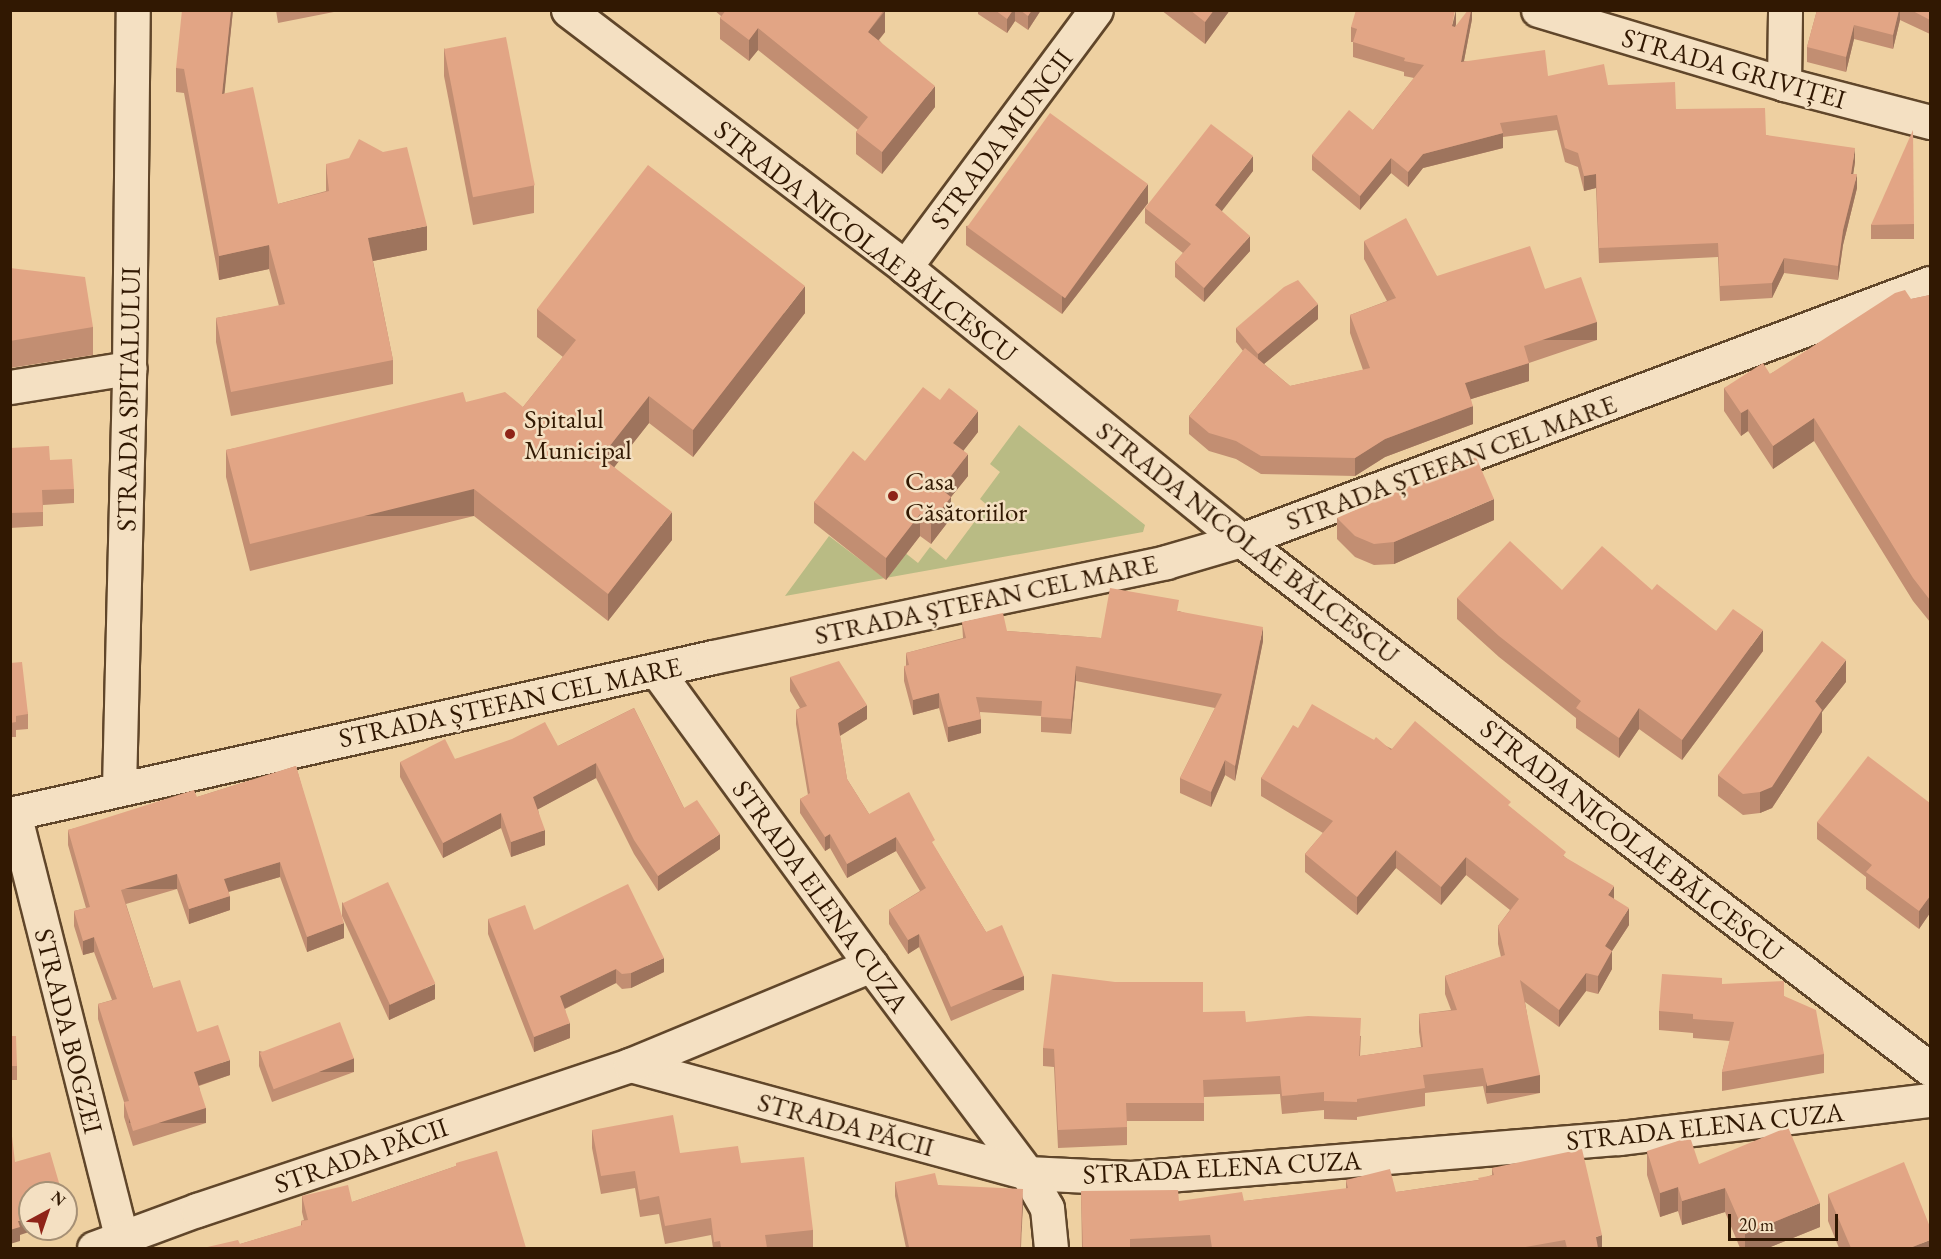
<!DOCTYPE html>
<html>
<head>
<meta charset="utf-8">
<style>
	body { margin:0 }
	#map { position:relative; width:1941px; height:1259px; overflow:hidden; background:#eed0a1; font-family:"EB Garamond",serif }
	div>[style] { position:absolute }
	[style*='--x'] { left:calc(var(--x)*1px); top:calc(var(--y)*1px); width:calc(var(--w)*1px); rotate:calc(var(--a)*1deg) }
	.green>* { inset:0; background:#b9bb84 }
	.roads { filter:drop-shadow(2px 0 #60462a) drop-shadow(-2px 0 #60462a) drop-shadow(0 2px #60462a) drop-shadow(0 -2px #60462a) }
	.minor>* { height:33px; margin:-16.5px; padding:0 16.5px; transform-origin:16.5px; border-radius:16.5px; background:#f4e0c2 }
	.tertiary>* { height:33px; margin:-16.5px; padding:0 16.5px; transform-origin:16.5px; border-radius:16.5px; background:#f4e0c2 }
	.wall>* { inset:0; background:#c28e72; transform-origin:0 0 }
	.shaded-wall>* { inset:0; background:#9e745d; transform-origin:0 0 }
	.building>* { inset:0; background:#e2a585; transform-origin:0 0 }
	.dots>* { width:16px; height:16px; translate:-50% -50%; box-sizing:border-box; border:3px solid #f4e0c2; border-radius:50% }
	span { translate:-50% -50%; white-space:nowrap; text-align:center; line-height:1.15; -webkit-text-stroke:5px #f4e0c2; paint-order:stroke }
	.street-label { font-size:27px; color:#311802 }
	.poi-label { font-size:27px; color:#311802 }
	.left { translate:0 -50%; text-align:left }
	.frame { position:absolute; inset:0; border:12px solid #311802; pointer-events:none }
	.north { position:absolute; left:18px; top:1181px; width:60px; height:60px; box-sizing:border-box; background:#f4e0c2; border:2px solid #a69075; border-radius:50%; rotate:40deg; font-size:16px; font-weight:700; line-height:24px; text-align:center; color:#311802 }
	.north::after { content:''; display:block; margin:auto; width:21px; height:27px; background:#8f2418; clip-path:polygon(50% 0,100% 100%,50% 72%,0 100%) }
	.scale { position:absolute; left:1728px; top:1214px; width:110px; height:27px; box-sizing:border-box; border:3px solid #311802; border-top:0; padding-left:8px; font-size:18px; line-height:21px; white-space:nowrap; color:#311802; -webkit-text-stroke:4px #f4e0c2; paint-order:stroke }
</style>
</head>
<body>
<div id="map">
	<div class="green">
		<i style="clip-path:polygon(1019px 425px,1145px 525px,1143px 532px,785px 596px,829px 536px,879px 574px,899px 548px,918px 563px,930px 547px,946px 560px,987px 505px,980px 499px,1000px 472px,990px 464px)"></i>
	</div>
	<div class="roads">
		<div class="minor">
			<i style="--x:1538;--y:10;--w:257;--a:16.7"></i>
			<i style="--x:1784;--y:84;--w:151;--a:14.6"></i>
			<i style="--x:1784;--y:84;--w:74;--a:-89.2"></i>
			<i style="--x:905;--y:267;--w:320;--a:-53.4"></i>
			<i style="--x:10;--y:387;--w:121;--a:-9.1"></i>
			<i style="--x:656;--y:670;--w:365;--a:53.9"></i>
			<i style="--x:871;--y:965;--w:260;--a:53.1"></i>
			<i style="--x:1027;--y:1173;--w:104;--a:2.8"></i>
			<i style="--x:1131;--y:1178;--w:490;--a:-4.7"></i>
			<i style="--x:1619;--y:1138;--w:313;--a:-7"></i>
			<i style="--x:119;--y:788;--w:420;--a:-88.6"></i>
			<i style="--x:129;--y:368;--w:358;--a:-89.4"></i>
			<i style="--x:14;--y:813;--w:449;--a:75.8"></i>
			<i style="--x:630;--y:1065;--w:411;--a:15.2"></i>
			<i style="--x:1027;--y:1173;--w:40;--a:60.3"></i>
			<i style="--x:1047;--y:1208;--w:40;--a:84.3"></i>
			<i style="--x:94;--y:1248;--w:110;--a:-20.3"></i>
			<i style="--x:197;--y:1210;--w:457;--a:-18.5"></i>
			<i style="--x:630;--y:1065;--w:261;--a:-22.5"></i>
		</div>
		<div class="tertiary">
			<i style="--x:568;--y:10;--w:424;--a:37.3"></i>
			<i style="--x:905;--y:267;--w:433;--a:39.1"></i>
			<i style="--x:1241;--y:540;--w:869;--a:37.52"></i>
			<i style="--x:10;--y:814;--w:720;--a:-12.59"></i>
			<i style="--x:713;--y:657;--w:463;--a:-11.8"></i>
			<i style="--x:1166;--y:562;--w:78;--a:-16.3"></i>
			<i style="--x:1241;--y:540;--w:735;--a:-20.46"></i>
		</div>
	</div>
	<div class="wall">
		<i style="clip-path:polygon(233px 10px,224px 94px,278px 204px,326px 191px,326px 164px,427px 250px,373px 261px,393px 360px,393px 384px,231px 416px,216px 342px,216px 318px,279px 306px,269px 269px,219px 280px,184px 93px,176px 92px,176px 68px)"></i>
		<i style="clip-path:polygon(276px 10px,344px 10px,278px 23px)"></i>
		<i style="clip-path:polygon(714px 10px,884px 10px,885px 32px,879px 40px,935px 107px,882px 174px,856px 154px,856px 132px,858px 130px,758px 50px,749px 61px,720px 39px,720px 18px,721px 16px)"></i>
		<i style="clip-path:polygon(978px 10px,1041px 10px,1028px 30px,1015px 21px,1007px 33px,978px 14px)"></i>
		<i style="clip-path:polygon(1161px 10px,1230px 10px,1205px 44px)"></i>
		<i style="clip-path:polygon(1472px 10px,1472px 19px,1464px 61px,1548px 76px,1608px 85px,1676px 109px,1766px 135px,1855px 162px,1853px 174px,1857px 188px,1843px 245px,1838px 280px,1784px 273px,1772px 298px,1720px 301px,1718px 257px,1599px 263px,1596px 188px,1584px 191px,1578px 167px,1565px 162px,1557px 130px,1503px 137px,1503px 148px,1423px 168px,1408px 187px,1391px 173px,1360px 210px,1312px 170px,1312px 155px,1373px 130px,1414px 78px,1404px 76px,1404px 72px,1353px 57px,1353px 42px,1351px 42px,1351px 27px,1456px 24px,1455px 27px)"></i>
		<i style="clip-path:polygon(1817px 10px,1930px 10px,1930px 34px,1900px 20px,1893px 49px,1854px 39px,1846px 72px,1807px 62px,1807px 47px)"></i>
		<i style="clip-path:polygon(444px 48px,534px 185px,534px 213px,473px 225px,444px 76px)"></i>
		<i style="clip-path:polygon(1253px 171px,1221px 211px,1250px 251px,1204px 302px,1175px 277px,1175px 262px,1183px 253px,1145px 223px,1145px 208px)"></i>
		<i style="clip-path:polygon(1148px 203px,1062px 314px,966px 245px,966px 226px)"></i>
		<i style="left:1914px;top:224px;width:15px;height:43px;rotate:90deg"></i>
		<i style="clip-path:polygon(1364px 241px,1437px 276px,1545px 289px,1597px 340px,1529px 363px,1529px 381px,1471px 399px,1473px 424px,1385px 457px,1355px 476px,1261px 474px,1236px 459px,1209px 451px,1189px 434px,1189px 416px,1243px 351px,1236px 342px,1236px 328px,1318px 319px,1264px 364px,1290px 386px,1363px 370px,1350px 333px,1350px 315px,1387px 301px,1364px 259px)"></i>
		<i style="clip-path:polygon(10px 268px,93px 327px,93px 355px,10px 368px)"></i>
		<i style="clip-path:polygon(1930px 295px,1930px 622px,1913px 601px,1814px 441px,1773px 469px,1748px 431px,1741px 436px,1724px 411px,1724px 388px,1770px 374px,1911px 299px)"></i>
		<i style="clip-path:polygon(537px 309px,805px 313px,693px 457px,649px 423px,614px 467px,672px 540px,608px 621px,474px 516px,250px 571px,226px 477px,226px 450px,466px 402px,523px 407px,563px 357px,537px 337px)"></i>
		<i style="clip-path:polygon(978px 432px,963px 451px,968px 476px,951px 497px,951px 518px,931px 544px,920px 536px,886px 580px,814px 523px,814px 502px,865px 461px)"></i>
		<i style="clip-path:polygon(10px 448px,50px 460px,74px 489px,74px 503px,43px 505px,43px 526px,10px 528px)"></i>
		<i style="clip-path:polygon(1337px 518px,1494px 520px,1394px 564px,1374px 565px,1355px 557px,1337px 539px)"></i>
		<i style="clip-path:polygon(1562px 590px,1652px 590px,1716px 631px,1763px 651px,1682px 760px,1639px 729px,1619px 758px,1576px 728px,1576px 718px,1499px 657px,1457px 619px,1457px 598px)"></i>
		<i style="clip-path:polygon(1179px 611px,1263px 641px,1235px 781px,1225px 775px,1211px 807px,1180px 793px,1180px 778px,1215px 708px,1076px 681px,1071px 734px,1041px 732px,1041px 716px,980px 712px,981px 733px,948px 742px,939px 708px,913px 715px,904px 681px,904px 666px,906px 666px,906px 653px,963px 638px,962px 622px,1007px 631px,1101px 638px)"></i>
		<i style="clip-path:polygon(10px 663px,28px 714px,28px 729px,16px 730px,16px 737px,10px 737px)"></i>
		<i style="clip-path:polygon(790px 677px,867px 719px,840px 736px,847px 779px,869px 814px,935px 848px,986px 932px,1024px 990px,951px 1021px,919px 947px,908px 954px,889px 924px,889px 910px,920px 891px,896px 851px,847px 878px,830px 848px,825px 851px,800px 813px,800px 799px,808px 795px,796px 724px,796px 710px,800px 708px,790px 691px)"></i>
		<i style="clip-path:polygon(1846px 682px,1822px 712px,1822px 732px,1772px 808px,1760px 813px,1743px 815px,1718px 796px,1718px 775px)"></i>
		<i style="clip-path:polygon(634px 708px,684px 808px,720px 849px,658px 891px,634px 854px,596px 778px,538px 809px,545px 845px,511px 857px,501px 828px,443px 858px,400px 777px,400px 762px,455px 759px,558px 746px)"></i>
		<i style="clip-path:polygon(1298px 728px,1374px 740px,1511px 808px,1566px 858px,1614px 899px,1629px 925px,1612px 951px,1612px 969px,1598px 994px,1586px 991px,1559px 1027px,1525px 1002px,1540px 1093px,1487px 1104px,1483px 1086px,1425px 1093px,1425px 1106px,1357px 1117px,1357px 1120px,1324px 1119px,1324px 1110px,1282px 1114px,1280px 1094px,1204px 1097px,1204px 1121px,1127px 1121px,1127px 1145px,1058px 1148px,1054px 1067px,1043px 1066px,1043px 1048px,1203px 1012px,1246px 1022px,1361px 1036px,1360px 1056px,1421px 1047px,1419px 1032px,1419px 1014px,1451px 1010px,1445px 994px,1445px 976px,1501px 957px,1498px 944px,1498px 926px,1510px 910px,1466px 875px,1441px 905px,1396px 868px,1357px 915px,1305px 872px,1305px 854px,1323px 833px,1261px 796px,1261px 778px)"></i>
		<i style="clip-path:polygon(296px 766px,344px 938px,307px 952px,280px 877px,229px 892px,230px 910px,189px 924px,177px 889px,126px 904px,153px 988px,197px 1032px,230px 1075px,199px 1086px,206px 1123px,133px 1146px,124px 1117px,124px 1102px,98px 1019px,98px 1004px,112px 1000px,94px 952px,83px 955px,74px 926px,74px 911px,86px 908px,68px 845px,68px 830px,197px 797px)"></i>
		<i style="clip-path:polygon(1930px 803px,1930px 913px,1919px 929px,1866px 889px,1866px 877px,1817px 839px,1817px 822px)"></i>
		<i style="clip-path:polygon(342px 902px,435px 999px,389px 1020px,342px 916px)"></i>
		<i style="clip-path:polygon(488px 919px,534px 930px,664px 972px,631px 988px,622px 989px,616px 983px,565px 1009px,570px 1038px,534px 1052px,488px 934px)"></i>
		<i style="clip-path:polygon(1722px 984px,1784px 996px,1824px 1054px,1824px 1073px,1722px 1091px,1722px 1072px,1730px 1041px,1693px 1038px,1693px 1033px,1659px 1030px,1659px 1011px)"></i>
		<i style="clip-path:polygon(10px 1036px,17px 1066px,17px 1080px,10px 1080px)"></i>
		<i style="clip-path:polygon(259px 1051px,354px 1072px,272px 1102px,259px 1066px)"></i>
		<i style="clip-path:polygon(592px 1130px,680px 1153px,741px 1163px,813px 1230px,813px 1248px,713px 1248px,711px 1235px,665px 1244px,659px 1214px,640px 1217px,635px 1188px,601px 1194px,592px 1148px)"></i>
		<i style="clip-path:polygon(1647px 1151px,1699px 1164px,1820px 1227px,1768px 1248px,1740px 1248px,1725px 1212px,1682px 1225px,1678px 1211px,1660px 1217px,1647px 1175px)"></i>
		<i style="clip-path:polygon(456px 1163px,526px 1248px,240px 1244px,301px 1226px,301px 1221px,304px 1220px,302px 1212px,302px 1196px,352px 1202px,456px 1166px)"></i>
		<i style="clip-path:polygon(1492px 1168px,1602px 1248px,1082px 1248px,1081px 1191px,1179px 1201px,1244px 1201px,1346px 1189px,1346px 1180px,1396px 1192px,1478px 1180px,1492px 1175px)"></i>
		<i style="clip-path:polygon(895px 1182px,938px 1185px,1023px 1204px,1021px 1248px,901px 1248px,906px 1248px,895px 1196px)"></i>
		<i style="clip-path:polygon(1828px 1194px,1930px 1248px,1839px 1248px,1828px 1221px)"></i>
	</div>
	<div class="shaded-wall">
		<i style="clip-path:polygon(231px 10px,233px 10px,222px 118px,222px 94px)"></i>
		<i style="clip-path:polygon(1013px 10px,1015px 10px,1015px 21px,1007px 33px,1007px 19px)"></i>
		<i style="clip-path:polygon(1032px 10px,1041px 10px,1028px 30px,1028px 16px)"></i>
		<i style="clip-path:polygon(1214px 10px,1230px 10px,1205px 44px,1205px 22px)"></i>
		<i style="clip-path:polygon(1456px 10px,1456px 24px,1452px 41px,1452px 26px)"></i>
		<i style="clip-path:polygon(1471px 10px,1472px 10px,1472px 19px,1461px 76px,1461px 62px)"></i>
		<i style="clip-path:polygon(1899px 10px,1900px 10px,1900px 20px,1893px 49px,1893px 35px)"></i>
		<i style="clip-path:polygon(885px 11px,885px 32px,868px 53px,868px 32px)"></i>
		<i style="clip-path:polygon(1854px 25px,1854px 39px,1846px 72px,1846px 57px)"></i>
		<i style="clip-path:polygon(758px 28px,758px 50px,749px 61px,749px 40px)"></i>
		<i style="clip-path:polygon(935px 86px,935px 107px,882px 174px,882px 152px)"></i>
		<i style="clip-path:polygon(1503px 133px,1503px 148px,1423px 168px,1408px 187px,1408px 172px,1423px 154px)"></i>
		<i style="clip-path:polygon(1855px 148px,1855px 162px,1851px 189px,1851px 174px)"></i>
		<i style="clip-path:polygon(1253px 156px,1253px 171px,1215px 220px,1215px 205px)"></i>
		<i style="clip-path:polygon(1391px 158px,1391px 173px,1360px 210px,1360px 196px)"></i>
		<i style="clip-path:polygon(1596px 174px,1596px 188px,1584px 191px,1584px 176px)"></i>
		<i style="clip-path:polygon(1857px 174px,1857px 188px,1843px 245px,1838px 280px,1838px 266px,1843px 230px)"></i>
		<i style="clip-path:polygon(1148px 184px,1148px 203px,1062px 314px,1062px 295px)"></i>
		<i style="clip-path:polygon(427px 226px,427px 250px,368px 262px,368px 238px)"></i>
		<i style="clip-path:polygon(1250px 236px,1250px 251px,1204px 302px,1204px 288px)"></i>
		<i style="clip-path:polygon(269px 245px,269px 269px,219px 280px,219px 256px)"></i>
		<i style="clip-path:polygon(1784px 258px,1784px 273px,1772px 298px,1772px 283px)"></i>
		<i style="clip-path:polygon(805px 286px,805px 313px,693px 457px,693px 430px)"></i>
		<i style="clip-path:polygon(1318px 304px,1318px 319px,1258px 369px,1258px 354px)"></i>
		<i style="left:1597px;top:322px;width:18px;height:77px;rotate:90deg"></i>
		<i style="clip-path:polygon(1529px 363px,1529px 381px,1465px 401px,1465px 383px)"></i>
		<i style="clip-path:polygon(649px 396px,649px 423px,601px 484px,601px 457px)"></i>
		<i style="clip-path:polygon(1473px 406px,1473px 424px,1385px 457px,1355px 476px,1355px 458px,1385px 439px)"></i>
		<i style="clip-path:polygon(1748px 409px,1748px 431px,1741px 436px,1741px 413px)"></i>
		<i style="clip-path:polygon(978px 411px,978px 432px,953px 464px,953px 443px)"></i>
		<i style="clip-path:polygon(1814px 418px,1814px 441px,1773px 469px,1773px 446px)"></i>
		<i style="clip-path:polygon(968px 454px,968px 476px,951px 497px,951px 518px,931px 544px,931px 523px,941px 489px)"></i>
		<i style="left:474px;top:489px;width:27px;height:231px;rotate:90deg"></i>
		<i style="clip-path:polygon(1494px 499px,1494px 520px,1394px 564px,1394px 542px)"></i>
		<i style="clip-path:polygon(672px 512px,672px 540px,608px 621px,608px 594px)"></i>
		<i style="clip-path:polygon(920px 514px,920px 536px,886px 580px,886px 558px)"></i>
		<i style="clip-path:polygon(1263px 627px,1263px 641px,1235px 781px,1235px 766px)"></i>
		<i style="clip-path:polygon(1763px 630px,1763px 651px,1682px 760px,1682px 740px)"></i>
		<i style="clip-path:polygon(1846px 660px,1846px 682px,1822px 712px,1822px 732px,1772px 808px,1760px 813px,1760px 792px,1815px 701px)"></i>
		<i style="clip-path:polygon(1076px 666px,1076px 681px,1071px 734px,1071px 719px)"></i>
		<i style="clip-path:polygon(939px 693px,939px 708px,913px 715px,913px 700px)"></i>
		<i style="clip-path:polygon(867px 705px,867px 719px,838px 737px,838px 723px)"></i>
		<i style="clip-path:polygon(1639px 708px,1639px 729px,1619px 758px,1619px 738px)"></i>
		<i style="clip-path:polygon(981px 719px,981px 733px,948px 742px,948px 727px)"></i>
		<i style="clip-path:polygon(1225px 760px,1225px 775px,1211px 807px,1211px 792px)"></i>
		<i style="clip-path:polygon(596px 763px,596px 778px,533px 812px,533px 797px)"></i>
		<i style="clip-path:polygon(501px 813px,501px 828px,443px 858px,443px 843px)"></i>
		<i style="clip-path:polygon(545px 830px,545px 845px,511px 857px,511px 842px)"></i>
		<i style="clip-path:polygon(720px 834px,720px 849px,658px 891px,658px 876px)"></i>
		<i style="clip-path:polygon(830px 834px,830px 848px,825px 851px,825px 837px)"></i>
		<i style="clip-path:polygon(896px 837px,896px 851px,847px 878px,847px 864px)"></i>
		<i style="clip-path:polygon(1396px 850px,1396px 868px,1357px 915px,1357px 897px)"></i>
		<i style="clip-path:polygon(1466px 857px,1466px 875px,1441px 905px,1441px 887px)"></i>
		<i style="clip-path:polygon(280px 862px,280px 877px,224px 893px,224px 879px)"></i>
		<i style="left:177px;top:874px;width:15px;height:58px;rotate:90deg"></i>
		<i style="clip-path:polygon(1614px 886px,1614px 904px,1608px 895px)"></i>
		<i style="clip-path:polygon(230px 896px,230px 910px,189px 924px,189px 909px)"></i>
		<i style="clip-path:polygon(1930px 896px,1930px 913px,1919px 929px,1919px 911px)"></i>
		<i style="clip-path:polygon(1629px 908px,1629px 925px,1612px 951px,1612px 969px,1598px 994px,1598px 976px,1605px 946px)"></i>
		<i style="clip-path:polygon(344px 923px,344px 938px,307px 952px,307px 937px)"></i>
		<i style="clip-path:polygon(919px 934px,919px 947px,908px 954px,908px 940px)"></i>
		<i style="clip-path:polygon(94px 937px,94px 952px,83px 955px,83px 941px)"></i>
		<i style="clip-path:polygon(664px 958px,664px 972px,631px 988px,631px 973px)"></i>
		<i style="clip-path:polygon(616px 969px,616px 983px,560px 1011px,560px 996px)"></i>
		<i style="clip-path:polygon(1586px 973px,1586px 991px,1559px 1027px,1559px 1010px)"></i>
		<i style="left:1024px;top:976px;width:14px;height:79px;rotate:90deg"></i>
		<i style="clip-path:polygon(435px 984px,435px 999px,389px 1020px,389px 1005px)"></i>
		<i style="clip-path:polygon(570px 1023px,570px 1038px,534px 1052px,534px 1037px)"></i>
		<i style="left:354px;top:1058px;width:14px;height:87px;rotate:90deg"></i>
		<i style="clip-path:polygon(230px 1060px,230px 1075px,194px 1087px,194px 1072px)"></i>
		<i style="left:1540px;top:1075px;width:18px;height:54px;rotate:90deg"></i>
		<i style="left:206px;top:1108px;width:15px;height:77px;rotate:90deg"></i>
		<i style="clip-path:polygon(1678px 1187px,1678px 1211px,1660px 1217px,1660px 1193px)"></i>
		<i style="clip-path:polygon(1725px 1188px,1725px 1212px,1682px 1225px,1682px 1201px)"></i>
		<i style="clip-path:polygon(1023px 1189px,1023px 1204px,1020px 1248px)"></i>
		<i style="clip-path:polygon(1820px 1203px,1820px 1227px,1768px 1248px,1745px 1248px,1745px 1234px)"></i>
		<i style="clip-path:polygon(30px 1218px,30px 1229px,38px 1229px,20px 1235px,20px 1241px,10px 1244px,10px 1230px,18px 1221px)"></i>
		<i style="clip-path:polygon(1602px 1235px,1602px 1248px,1596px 1248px,1596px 1237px)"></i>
		<i style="clip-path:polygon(1930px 1240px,1930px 1248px,1910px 1248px)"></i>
	</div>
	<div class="building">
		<i style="clip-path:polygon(182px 10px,231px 10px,222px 94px,253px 87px,278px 204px,329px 191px,326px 164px,349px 158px,359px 139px,383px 152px,407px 147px,427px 226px,368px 238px,393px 360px,231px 392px,216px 318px,285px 304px,269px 245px,219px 256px,184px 69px,176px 68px)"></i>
		<i style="clip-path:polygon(726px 10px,884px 10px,868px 32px,935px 86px,882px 152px,856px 132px,868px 117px,758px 28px,749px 40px,720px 18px)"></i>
		<i style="clip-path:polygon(995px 10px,1013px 10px,1007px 19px)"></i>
		<i style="clip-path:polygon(1020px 10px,1032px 10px,1028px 16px)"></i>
		<i style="clip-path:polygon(1190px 10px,1214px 10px,1205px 22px)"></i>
		<i style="clip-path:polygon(1356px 10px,1455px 10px,1452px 26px,1455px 27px,1468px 10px,1471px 10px,1461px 62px,1545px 50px,1548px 76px,1604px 64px,1608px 85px,1675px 82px,1676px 109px,1765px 108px,1766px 135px,1855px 148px,1851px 174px,1857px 174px,1843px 230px,1838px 266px,1784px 258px,1772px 283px,1720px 286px,1718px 243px,1599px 248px,1596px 174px,1584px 176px,1578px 153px,1565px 148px,1557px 115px,1500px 123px,1503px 133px,1423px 154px,1408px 172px,1391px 158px,1360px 196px,1312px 155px,1349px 110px,1373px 130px,1424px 65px,1404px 61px,1405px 58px,1353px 42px,1357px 29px,1351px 27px)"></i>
		<i style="clip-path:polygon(1817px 10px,1899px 10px,1893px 35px,1854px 25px,1846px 57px,1807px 47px)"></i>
		<i style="clip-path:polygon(1911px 10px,1930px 10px,1930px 20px)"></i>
		<i style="left:506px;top:37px;width:151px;height:63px;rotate:79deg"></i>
		<i style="left:1050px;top:113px;width:121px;height:141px;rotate:36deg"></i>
		<i style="clip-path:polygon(1211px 124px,1253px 156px,1215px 205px,1250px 236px,1204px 288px,1175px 262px,1191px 244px,1145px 208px)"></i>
		<i style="clip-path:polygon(1913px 130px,1914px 224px,1871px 225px)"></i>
		<i style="clip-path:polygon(648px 165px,805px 286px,693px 430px,649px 396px,601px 457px,672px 512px,608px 594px,474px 489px,250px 544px,226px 450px,463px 392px,466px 402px,505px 392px,523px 407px,576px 340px,537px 309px)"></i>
		<i style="clip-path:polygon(1406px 218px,1437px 276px,1530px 246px,1545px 289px,1581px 277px,1597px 322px,1524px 346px,1529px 363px,1465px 383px,1473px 406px,1385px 439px,1355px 458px,1261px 456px,1236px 441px,1209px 433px,1189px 416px,1245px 348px,1290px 386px,1370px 368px,1350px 315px,1396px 298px,1364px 241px)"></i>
		<i style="clip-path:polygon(10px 268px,85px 277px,93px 327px,10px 341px)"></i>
		<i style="clip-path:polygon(1298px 280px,1318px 304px,1258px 354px,1236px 328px,1284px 287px)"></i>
		<i style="clip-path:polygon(1905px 290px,1911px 299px,1930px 295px,1930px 600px,1913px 578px,1814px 418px,1773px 446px,1748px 409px,1741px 413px,1724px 388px,1763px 363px,1770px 374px,1895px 293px)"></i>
		<i style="clip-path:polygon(923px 387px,940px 400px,949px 388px,978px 411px,953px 443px,968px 454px,941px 489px,951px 497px,931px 523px,920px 514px,886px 558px,814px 502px,853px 451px,865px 461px)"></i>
		<i style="clip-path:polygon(49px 446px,50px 460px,72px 459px,74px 489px,42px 490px,43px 512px,10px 513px,10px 448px)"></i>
		<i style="clip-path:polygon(1476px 457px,1494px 499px,1394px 542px,1374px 544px,1355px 536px,1337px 518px)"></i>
		<i style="clip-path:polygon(1510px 541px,1562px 590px,1602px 546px,1652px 590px,1657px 584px,1716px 631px,1733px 609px,1763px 630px,1682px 740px,1639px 708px,1619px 738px,1576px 708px,1581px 701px,1499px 636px,1457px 598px)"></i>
		<i style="clip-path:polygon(1110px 588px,1179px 600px,1177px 611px,1263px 627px,1235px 766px,1225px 760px,1211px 792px,1180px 778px,1222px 694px,1076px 666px,1071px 719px,1041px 717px,1042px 701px,976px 697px,981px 719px,948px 727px,939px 693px,913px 700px,904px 666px,909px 665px,906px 653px,966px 638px,962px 622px,1003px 613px,1007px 631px,1101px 638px)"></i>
		<i style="clip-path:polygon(1822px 641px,1846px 660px,1815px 701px,1822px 710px,1772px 787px,1760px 792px,1743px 794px,1718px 775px)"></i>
		<i style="clip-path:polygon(839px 661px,867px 705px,838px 723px,847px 779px,869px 814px,909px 792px,935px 840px,932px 842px,986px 932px,1002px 925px,1024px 976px,951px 1007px,919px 934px,908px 940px,889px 910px,926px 888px,896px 837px,847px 864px,830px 834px,825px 837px,800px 799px,810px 793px,796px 710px,807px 706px,790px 677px)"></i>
		<i style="clip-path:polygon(22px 662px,28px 714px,16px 716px,16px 722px,10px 723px,10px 663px)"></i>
		<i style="clip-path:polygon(1312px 704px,1374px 740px,1376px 737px,1391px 750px,1415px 721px,1511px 802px,1508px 805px,1566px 852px,1563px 856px,1614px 886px,1608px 895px,1629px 908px,1605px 946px,1612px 951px,1598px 976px,1586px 973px,1559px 1010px,1520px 980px,1540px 1075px,1487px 1086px,1483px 1068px,1423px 1075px,1425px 1088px,1357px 1099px,1357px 1102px,1324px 1101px,1324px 1092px,1282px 1096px,1280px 1076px,1203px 1080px,1204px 1103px,1126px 1103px,1127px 1127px,1058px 1130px,1054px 1049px,1043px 1048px,1052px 974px,1115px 982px,1203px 982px,1203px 1012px,1245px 1011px,1246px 1022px,1308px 1016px,1361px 1018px,1359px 1056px,1423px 1047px,1419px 1014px,1457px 1010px,1445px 976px,1505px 955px,1498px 926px,1519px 899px,1466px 857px,1441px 887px,1396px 850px,1357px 897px,1305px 854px,1333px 821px,1261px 778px,1293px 725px,1298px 728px)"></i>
		<i style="clip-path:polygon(634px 708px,684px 808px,697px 800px,720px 834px,658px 876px,634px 840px,596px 763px,533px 797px,545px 830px,511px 842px,501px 813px,443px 843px,400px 762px,445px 739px,455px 759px,512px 739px,545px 722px,558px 746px)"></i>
		<i style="clip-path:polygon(1868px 756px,1930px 803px,1930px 896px,1919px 911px,1866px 872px,1872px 865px,1817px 822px)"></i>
		<i style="clip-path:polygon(296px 766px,344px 923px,307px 937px,280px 862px,224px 879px,230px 896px,189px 909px,177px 874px,121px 890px,153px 988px,180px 980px,197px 1032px,218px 1025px,230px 1060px,194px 1072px,206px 1108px,133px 1131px,124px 1102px,129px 1101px,98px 1004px,117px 999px,94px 937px,83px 941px,74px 911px,90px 907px,68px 830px,194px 790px,197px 797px)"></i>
		<i style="left:388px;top:882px;width:112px;height:50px;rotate:65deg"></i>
		<i style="clip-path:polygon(628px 884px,664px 958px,631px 973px,622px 974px,616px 969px,560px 996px,570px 1023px,534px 1037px,488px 919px,525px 905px,534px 930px)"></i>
		<i style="clip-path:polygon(1662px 974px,1722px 978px,1722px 984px,1784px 981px,1784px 996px,1816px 1010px,1824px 1054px,1722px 1072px,1734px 1022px,1693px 1019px,1693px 1014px,1659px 1011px)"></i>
		<i style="left:340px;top:1022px;width:39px;height:86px;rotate:69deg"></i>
		<i style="clip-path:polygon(10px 1036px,16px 1036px,17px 1066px,10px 1066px)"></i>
		<i style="clip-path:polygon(673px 1115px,680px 1153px,738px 1146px,741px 1163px,804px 1157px,813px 1230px,765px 1235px,767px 1248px,721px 1248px,720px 1241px,714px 1242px,711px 1218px,665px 1226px,659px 1196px,640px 1200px,635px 1171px,601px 1176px,592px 1130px)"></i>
		<i style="clip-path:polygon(10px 1119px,15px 1162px,50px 1152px,62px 1193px,30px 1193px,30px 1218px,18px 1221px,20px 1227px,10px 1230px)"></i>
		<i style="clip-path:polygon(1788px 1127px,1820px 1203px,1745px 1234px,1725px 1188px,1682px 1201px,1678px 1187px,1660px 1193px,1647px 1151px,1690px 1137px,1699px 1164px)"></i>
		<i style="clip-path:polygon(1582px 1149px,1602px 1235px,1596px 1237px,1598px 1248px,1567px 1248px,1565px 1240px,1520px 1248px,1212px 1248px,1210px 1235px,1130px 1239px,1130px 1248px,1083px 1248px,1081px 1191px,1178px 1190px,1179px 1201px,1242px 1192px,1244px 1201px,1348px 1188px,1346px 1180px,1390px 1169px,1396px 1192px,1479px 1180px,1478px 1178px,1494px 1175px,1492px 1168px)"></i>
		<i style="clip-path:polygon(497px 1151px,526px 1248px,203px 1248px,238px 1240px,240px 1244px,302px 1225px,301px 1221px,308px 1220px,302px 1196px,348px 1185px,352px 1202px,456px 1166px,456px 1163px)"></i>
		<i style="clip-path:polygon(1904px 1162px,1930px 1227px,1930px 1240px,1910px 1248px,1851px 1248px,1828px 1194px)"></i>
		<i style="clip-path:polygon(935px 1173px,938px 1185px,1023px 1189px,1020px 1248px,901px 1248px,909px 1247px,895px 1182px)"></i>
	</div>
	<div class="dots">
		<i style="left:510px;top:434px;background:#8f2418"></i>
		<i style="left:893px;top:496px;background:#8f2418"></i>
	</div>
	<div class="street-label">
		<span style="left:1734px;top:68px;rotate:16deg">STRADA GRIVIȚEI</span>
		<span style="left:1001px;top:139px;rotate:-53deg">STRADA MUNCII</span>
		<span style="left:866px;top:241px;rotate:38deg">STRADA NICOLAE BĂLCESCU</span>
		<span style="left:128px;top:399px;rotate:-89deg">STRADA SPITALULUI</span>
		<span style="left:1451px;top:462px;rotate:-20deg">STRADA ȘTEFAN CEL MARE</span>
		<span style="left:1248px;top:542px;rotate:38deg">STRADA NICOLAE BĂLCESCU</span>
		<span style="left:986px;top:599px;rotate:-12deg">STRADA ȘTEFAN CEL MARE</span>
		<span style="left:510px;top:702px;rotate:-12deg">STRADA ȘTEFAN CEL MARE</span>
		<span style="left:1632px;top:840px;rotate:38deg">STRADA NICOLAE BĂLCESCU</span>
		<span style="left:821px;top:896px;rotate:54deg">STRADA ELENA CUZA</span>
		<span style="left:69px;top:1031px;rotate:76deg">STRADA BOGZEI</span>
		<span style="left:846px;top:1124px;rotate:15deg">STRADA PĂCII</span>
		<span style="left:1705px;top:1126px;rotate:-6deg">STRADA ELENA CUZA</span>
		<span style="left:361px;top:1155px;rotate:-19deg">STRADA PĂCII</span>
		<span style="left:1222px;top:1167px;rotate:-3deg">STRADA ELENA CUZA</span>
	</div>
	<div class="poi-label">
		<span class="left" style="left:524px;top:434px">Spitalul<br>Municipal</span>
		<span class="left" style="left:905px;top:496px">Casa<br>Căsătoriilor</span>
	</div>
	<div class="frame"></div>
	<div class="north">N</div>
	<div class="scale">20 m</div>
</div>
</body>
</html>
